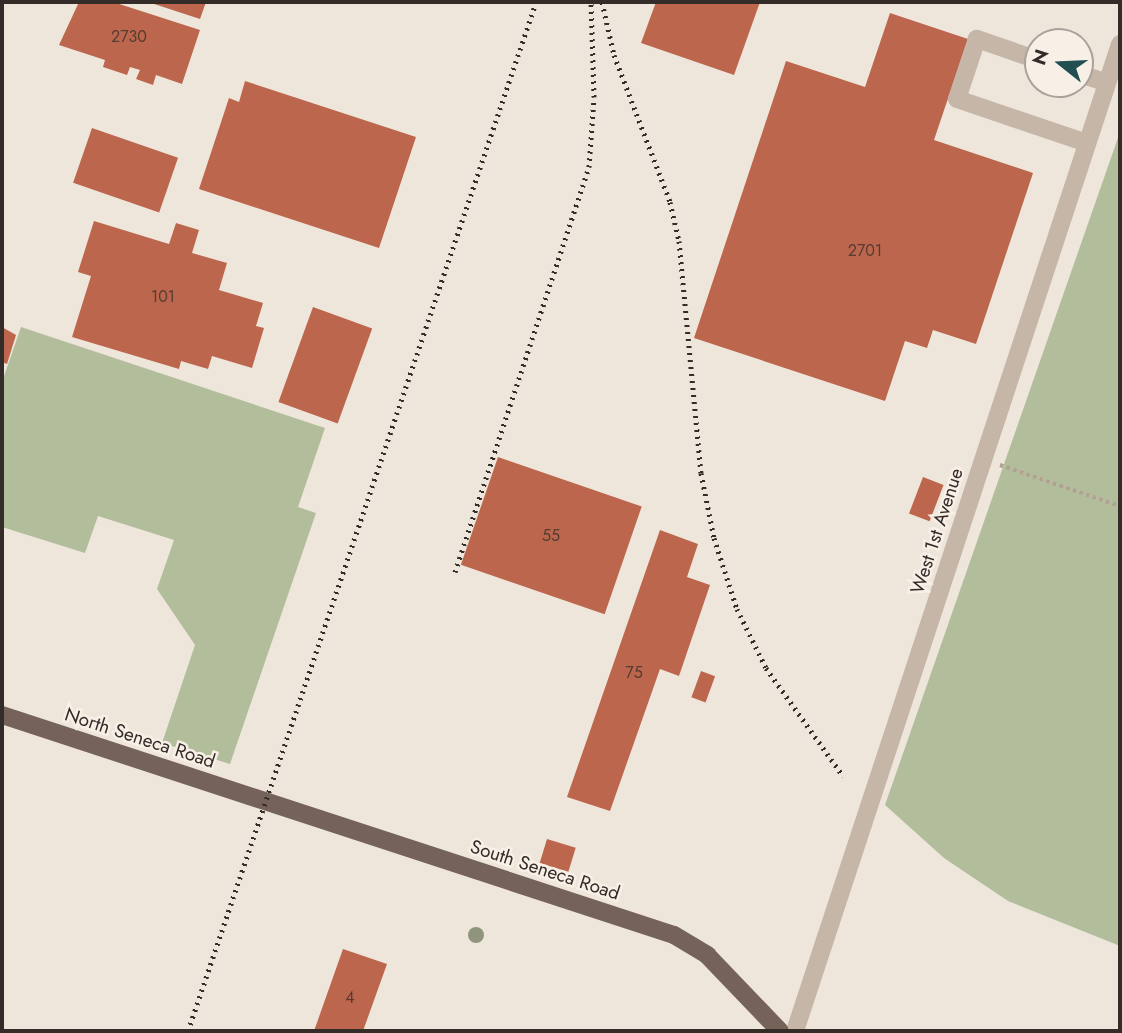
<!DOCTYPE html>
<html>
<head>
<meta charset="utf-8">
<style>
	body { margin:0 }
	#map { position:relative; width:1122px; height:1033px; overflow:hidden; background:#efe6db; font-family:Jost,sans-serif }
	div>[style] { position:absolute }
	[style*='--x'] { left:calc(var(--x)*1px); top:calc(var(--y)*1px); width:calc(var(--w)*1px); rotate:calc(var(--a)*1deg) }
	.green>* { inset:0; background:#b2bd9c }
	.building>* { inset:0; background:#bc674d; transform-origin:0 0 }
	.path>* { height:3.5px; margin-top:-1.75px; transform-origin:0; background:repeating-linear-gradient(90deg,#b2a093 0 3.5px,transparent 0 7px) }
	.minor>* { height:18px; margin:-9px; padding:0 9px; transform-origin:9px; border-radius:9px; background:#c6b6a8 }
	.major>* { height:18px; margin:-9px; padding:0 9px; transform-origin:9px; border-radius:9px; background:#75635a }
	.rail>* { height:5px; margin-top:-2.5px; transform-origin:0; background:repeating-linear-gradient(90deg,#342c28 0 2px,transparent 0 7px) }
	.trees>* { width:16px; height:16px; margin:-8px; border-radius:50%; background:#91947c }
	span { translate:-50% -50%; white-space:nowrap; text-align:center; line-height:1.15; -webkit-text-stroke:5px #f8f0e7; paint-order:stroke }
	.number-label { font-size:16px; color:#563b31 }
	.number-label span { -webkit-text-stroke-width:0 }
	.street-label { font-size:19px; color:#342c28 }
	.frame { position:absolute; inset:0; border:4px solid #342c28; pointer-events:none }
	.north { position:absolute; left:1024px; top:28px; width:70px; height:70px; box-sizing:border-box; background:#f8f0e7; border:2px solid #aaa29b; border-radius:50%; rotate:288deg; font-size:19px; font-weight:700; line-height:28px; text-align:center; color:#342c28 }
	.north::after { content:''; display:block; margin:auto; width:24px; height:32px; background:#214f52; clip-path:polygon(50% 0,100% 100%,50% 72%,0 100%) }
</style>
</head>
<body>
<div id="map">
	<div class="green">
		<i style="clip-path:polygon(1120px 132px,1120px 946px,1008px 901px,944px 858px,885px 805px)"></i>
		<i style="clip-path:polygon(21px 327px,325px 428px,298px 507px,316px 513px,230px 764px,162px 743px,195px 645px,157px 589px,174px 540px,98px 516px,85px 553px,2px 527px,2px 382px)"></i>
	</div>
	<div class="building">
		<i style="clip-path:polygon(79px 2px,113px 2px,200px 30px,182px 84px,156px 75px,153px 85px,136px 79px,140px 70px,130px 67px,127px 75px,103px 67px,105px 60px,59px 45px)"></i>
		<i style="clip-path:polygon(148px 2px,206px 2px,200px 19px)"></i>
		<i style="clip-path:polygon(656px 2px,760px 2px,734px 75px,641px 43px)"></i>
		<i style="clip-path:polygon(890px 13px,968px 39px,934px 140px,1033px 173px,976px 344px,933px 330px,927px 348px,905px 341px,885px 401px,694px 338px,786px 61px,865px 87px)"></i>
		<i style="clip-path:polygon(245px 81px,416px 137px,379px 248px,199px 189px,229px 98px,239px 102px)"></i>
		<i style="left:92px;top:128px;width:91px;height:58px;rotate:19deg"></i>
		<i style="clip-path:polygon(94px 221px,169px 244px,176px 223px,199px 230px,192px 253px,227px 263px,219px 290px,263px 303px,256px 326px,264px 328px,252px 368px,212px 356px,208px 369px,181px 361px,179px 369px,72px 337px,91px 276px,78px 272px)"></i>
		<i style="left:313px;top:307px;width:63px;height:101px;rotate:20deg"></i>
		<i style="clip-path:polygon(2px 327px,16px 335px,7px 364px,2px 362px)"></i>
		<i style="left:498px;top:457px;width:152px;height:114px;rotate:19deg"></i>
		<i style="left:923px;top:477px;width:22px;height:39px;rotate:21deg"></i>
		<i style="clip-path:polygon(660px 530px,698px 544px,687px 577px,710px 585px,679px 676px,660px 669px,610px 811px,567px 797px)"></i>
		<i style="left:701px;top:671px;width:15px;height:28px;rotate:20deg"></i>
		<i style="left:547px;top:839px;width:30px;height:25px;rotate:17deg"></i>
		<i style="clip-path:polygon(343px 949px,387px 964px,363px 1031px,314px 1031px)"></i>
	</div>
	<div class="path">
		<i style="--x:1000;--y:465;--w:127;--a:18.9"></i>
	</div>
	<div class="minor">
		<i style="--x:1038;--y:60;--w:65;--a:-161"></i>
		<i style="--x:977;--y:39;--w:63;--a:108.4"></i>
		<i style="--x:957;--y:99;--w:137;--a:18.7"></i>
		<i style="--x:1080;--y:74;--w:28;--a:18"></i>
		<i style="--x:795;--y:1031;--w:1039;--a:-71.77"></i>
	</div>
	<div class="major">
		<i style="--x:2;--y:715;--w:707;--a:18.13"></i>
		<i style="--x:674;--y:935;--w:39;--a:31"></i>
		<i style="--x:707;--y:955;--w:105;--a:46.2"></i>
	</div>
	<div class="rail">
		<i style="--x:602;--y:2;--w:54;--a:77.2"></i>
		<i style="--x:614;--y:55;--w:157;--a:69.1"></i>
		<i style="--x:670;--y:202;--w:40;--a:77"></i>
		<i style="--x:679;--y:241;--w:233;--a:84.6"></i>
		<i style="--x:701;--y:473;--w:66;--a:78.7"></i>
		<i style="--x:714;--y:538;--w:75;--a:72.1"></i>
		<i style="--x:737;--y:609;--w:66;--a:63.8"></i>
		<i style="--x:766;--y:668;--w:133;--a:54.5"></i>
		<i style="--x:455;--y:572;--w:427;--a:-71.7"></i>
		<i style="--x:589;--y:167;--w:70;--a:-85.9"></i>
		<i style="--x:594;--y:97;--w:95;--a:-91.8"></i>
		<i style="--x:188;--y:1031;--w:1086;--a:-71.31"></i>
	</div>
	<div class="trees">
		<i style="left:476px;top:935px"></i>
	</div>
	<div class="number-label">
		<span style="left:129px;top:37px">2730</span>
		<span style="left:865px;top:251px">2701</span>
		<span style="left:163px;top:297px">101</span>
		<span style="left:551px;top:536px">55</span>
		<span style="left:634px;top:673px">75</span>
		<span style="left:350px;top:998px">4</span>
	</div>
	<div class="street-label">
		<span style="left:937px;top:531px;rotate:-72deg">West 1st Avenue</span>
		<span style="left:140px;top:738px;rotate:18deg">North Seneca Road</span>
		<span style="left:545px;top:870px;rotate:18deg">South Seneca Road</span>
	</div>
	<div class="frame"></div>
	<div class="north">N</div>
</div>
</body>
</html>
